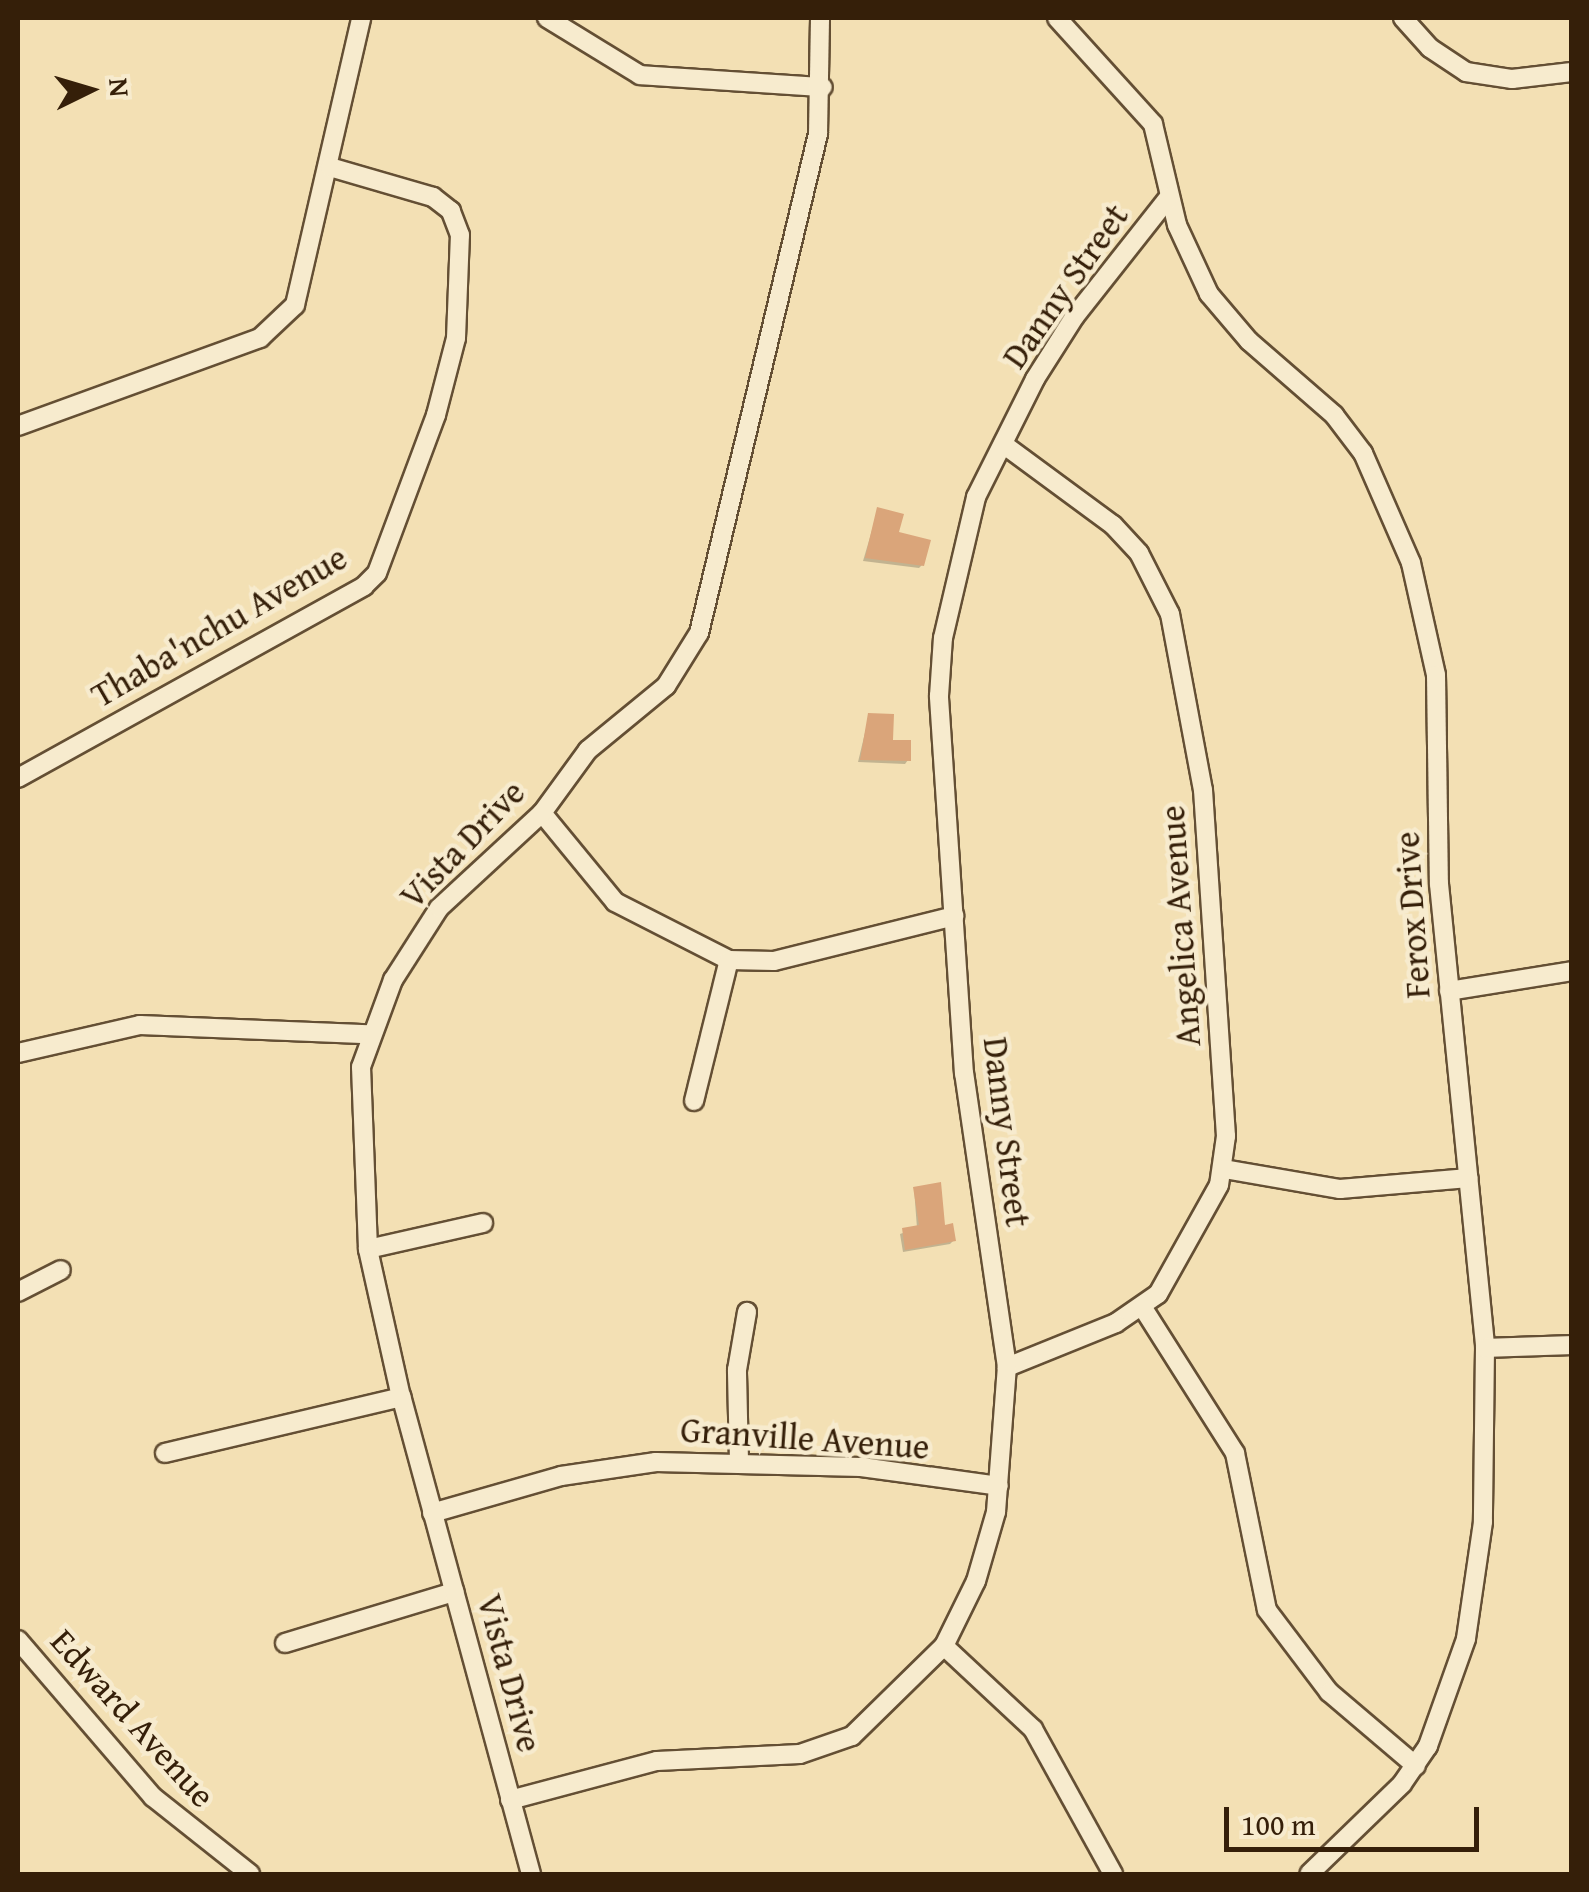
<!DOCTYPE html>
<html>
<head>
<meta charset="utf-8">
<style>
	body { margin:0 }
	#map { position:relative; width:1589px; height:1892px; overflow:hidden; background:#f3e0b4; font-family:"Gentium Book Plus",serif }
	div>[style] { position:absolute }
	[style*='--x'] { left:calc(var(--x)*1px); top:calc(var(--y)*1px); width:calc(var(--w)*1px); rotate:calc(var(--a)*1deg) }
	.shadow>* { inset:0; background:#0003 }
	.building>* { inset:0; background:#daa57a }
	.roads { filter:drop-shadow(2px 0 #644f34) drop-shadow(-2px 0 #644f34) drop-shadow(0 2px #644f34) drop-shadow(0 -2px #644f34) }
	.street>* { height:18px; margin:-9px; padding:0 9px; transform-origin:9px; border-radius:9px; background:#f7ebce }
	span { translate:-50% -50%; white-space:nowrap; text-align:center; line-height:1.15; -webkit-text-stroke:9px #f7ebce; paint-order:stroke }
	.street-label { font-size:35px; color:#351f09 }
	.frame { position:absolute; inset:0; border:20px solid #351f09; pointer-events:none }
	.north { position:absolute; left:40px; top:40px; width:100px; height:100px; -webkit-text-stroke:8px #f7ebce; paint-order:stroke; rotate:85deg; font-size:28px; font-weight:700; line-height:40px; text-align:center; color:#351f09 }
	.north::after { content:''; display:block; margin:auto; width:35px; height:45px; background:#351f09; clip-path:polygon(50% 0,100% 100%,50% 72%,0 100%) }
	.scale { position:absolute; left:1224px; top:1807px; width:255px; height:45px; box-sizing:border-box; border:5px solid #351f09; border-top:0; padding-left:12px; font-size:30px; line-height:35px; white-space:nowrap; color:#351f09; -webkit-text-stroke:8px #f7ebce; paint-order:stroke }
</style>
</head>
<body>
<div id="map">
	<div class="shadow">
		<i style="clip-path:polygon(878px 510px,922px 565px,919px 568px,863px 561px)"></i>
		<i style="clip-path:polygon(869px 716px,908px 760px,905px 764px,858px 762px)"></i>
		<i style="clip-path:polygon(914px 1189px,953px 1241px,950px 1244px,903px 1252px,900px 1234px,917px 1228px)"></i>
	</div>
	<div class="building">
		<i style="clip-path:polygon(877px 507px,904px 514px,899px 532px,931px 540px,924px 566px,865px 558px)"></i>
		<i style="clip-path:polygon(868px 713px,894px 714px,893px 740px,911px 740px,911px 761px,860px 760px)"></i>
		<i style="clip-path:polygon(941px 1182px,945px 1225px,953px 1223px,956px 1241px,905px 1250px,902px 1228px,919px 1225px,913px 1187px)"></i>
	</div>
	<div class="roads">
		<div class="street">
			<i style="--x:547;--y:18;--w:109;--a:31.5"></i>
			<i style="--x:640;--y:75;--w:183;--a:3.8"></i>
			<i style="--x:1057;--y:18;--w:143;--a:47.8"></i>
			<i style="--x:1153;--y:124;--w:104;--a:76.6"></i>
			<i style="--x:1177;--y:225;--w:76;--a:65.1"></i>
			<i style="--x:1209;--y:294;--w:62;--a:49.6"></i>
			<i style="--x:1249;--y:341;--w:113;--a:41"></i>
			<i style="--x:1334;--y:415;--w:48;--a:52.7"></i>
			<i style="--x:1363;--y:453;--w:120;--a:66.4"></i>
			<i style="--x:1411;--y:563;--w:115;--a:77.4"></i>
			<i style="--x:1436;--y:675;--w:209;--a:89.2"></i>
			<i style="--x:1439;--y:884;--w:466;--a:84.3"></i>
			<i style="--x:1485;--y:1348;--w:174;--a:90.7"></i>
			<i style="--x:1483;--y:1522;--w:118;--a:98.3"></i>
			<i style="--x:1466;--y:1639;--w:114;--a:109.6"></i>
			<i style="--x:1428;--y:1746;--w:46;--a:124.4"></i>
			<i style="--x:1402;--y:1784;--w:129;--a:135.9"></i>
			<i style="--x:1403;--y:18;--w:40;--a:48"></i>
			<i style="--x:1430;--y:48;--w:43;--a:33.7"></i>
			<i style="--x:1466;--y:72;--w:47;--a:8.7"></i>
			<i style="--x:1512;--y:79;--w:60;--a:-6.7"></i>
			<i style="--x:18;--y:426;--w:258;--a:-20"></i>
			<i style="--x:260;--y:338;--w:48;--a:-43.3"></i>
			<i style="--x:295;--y:305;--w:294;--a:-77"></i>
			<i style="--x:1003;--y:444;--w:137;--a:36.4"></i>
			<i style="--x:1113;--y:525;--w:38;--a:47"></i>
			<i style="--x:1139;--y:553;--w:68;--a:63.1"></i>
			<i style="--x:1170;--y:614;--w:179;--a:79.4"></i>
			<i style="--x:1203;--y:790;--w:347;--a:86.2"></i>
			<i style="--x:1226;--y:1136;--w:49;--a:98.1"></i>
			<i style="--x:1219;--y:1185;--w:125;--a:119.2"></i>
			<i style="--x:1158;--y:1294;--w:51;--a:145.4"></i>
			<i style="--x:1116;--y:1323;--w:118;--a:158"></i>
			<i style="--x:18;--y:778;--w:396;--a:-29"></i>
			<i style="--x:364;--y:586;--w:18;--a:-45"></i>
			<i style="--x:377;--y:573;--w:169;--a:-69.5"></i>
			<i style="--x:436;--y:415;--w:80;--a:-75.4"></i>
			<i style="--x:456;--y:338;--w:103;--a:-87.8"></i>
			<i style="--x:460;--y:235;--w:26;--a:-111"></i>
			<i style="--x:451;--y:211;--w:23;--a:-142"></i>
			<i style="--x:433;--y:197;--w:107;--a:-163.8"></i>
			<i style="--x:542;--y:813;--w:115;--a:50.6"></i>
			<i style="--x:615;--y:902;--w:128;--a:27"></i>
			<i style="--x:729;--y:960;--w:45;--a:1.3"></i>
			<i style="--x:774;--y:961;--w:186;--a:-14"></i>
			<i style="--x:1449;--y:991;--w:125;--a:-9.2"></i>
			<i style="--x:18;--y:1053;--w:125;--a:-12.9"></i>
			<i style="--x:140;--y:1025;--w:228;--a:2.3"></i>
			<i style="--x:694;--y:1101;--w:145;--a:-76.1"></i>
			<i style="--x:1224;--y:1169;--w:118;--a:9.8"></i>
			<i style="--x:1340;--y:1189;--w:129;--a:-4.9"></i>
			<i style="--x:368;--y:1249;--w:118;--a:-12.7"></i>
			<i style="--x:18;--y:1292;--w:48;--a:-27.1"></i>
			<i style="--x:1143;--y:1308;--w:172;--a:57.6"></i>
			<i style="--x:1235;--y:1453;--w:160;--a:78.5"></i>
			<i style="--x:1267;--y:1610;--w:103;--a:52.9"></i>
			<i style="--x:1329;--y:1692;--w:114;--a:40.4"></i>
			<i style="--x:1485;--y:1348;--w:87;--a:-2"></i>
			<i style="--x:165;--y:1453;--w:243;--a:-13.3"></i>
			<i style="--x:739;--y:1461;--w:91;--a:-91.3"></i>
			<i style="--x:737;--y:1370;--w:59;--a:-80.2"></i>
			<i style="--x:432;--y:1513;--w:134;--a:-16"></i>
			<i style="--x:561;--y:1476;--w:96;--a:-8.4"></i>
			<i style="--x:656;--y:1462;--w:205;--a:1.4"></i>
			<i style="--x:861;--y:1467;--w:139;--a:7.8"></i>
			<i style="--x:18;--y:1640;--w:207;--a:49.3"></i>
			<i style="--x:153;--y:1797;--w:124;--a:38.4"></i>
			<i style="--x:285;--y:1643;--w:177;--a:-16.8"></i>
			<i style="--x:944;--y:1646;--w:122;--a:43"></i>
			<i style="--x:1033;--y:1729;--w:166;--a:61.1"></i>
			<i style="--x:510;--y:1800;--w:152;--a:-14.9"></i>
			<i style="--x:657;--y:1761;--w:143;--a:-2.8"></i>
			<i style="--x:800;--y:1754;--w:55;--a:-19.1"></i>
			<i style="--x:852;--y:1736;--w:129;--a:-44.4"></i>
			<i style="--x:944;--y:1646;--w:72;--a:-63.8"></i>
			<i style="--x:976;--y:1581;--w:72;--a:-73.8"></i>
			<i style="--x:996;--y:1512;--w:145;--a:-85.7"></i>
			<i style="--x:1007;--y:1367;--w:296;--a:-98.3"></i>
			<i style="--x:964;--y:1074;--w:379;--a:-93.8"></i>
			<i style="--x:939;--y:696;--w:58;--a:-86.1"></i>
			<i style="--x:943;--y:638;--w:145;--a:-76.8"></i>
			<i style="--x:976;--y:497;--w:132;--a:-63.4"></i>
			<i style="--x:1035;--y:379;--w:75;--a:-57.6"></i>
			<i style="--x:1075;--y:316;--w:152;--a:-51.7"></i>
			<i style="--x:531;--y:1874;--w:494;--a:-105.2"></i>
			<i style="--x:401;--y:1397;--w:152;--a:-102.6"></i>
			<i style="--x:368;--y:1249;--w:182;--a:-92.2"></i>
			<i style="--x:361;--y:1067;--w:93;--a:-69.8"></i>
			<i style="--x:393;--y:980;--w:85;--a:-57.4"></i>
			<i style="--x:439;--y:908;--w:140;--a:-42.7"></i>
			<i style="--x:542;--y:813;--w:78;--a:-53.9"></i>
			<i style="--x:588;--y:750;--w:101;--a:-39.4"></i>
			<i style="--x:666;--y:686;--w:62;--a:-58.1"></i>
			<i style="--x:699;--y:633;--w:513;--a:-76.59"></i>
			<i style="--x:818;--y:134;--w:116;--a:-89"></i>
		</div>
	</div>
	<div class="street-label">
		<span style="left:1065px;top:286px;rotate:-55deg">Danny Street</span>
		<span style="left:219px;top:626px;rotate:-30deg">Thaba'nchu Avenue</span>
		<span style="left:462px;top:844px;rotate:-46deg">Vista Drive</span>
		<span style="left:1412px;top:915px;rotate:-94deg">Ferox Drive</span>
		<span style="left:1180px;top:926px;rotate:-94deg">Angelica Avenue</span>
		<span style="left:1007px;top:1132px;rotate:83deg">Danny Street</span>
		<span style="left:805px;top:1438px;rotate:4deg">Granville Avenue</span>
		<span style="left:510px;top:1673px;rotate:75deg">Vista Drive</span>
		<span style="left:133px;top:1718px;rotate:48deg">Edward Avenue</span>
	</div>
	<div class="frame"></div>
	<div class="north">N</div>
	<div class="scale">100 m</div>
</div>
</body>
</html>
